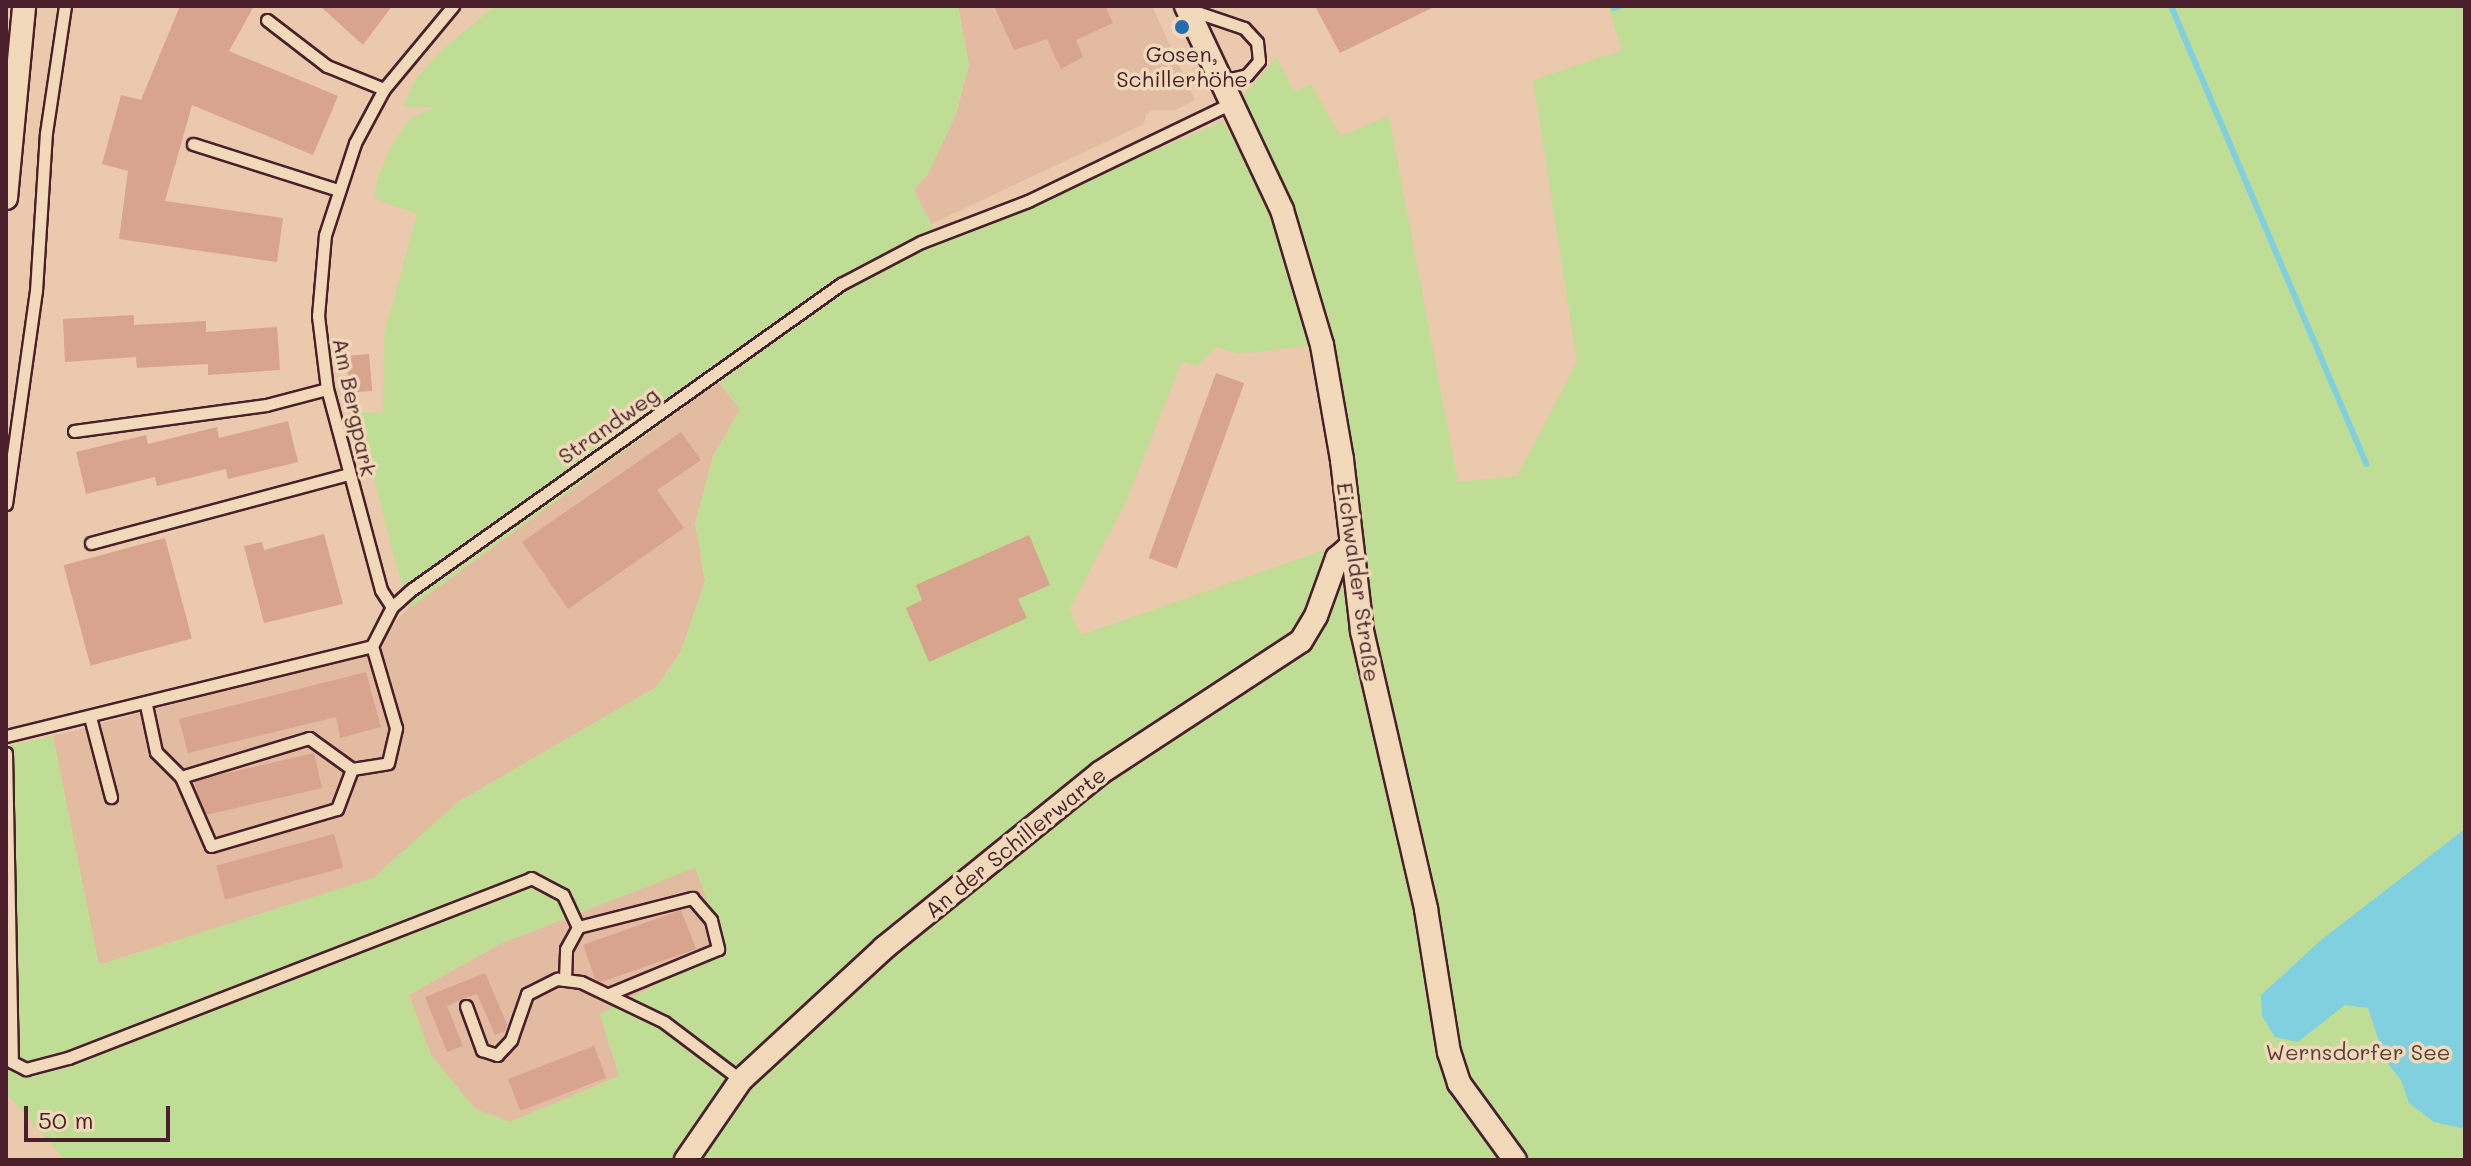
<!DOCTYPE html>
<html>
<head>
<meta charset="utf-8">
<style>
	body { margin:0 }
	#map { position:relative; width:2471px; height:1166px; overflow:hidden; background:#eac9ac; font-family:Mali,sans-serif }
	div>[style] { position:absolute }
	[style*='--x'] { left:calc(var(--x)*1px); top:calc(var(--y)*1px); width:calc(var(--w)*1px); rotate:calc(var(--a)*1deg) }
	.built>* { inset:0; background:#e2bba1 }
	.green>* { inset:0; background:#c0dd95 }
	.water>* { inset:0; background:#81d0df }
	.stream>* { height:6px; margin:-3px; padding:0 3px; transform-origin:3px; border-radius:3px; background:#81d0df }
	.building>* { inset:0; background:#d8a48d; transform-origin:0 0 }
	.roads { filter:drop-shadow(2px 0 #4a1f2b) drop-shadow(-2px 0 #4a1f2b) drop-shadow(0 2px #4a1f2b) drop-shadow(0 -2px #4a1f2b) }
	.lane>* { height:11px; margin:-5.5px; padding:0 5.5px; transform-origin:5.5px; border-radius:5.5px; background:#f1d9b9 }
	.street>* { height:22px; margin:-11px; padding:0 11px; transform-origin:11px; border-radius:11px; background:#f1d9b9 }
	.dots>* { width:22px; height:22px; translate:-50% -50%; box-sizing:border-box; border:4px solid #f1d9b9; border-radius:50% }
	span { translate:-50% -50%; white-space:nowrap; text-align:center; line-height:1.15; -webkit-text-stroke:7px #f1d9b9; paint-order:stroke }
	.poi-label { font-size:22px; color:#4a1f2b }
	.street-label { font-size:22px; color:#4a1f2b }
	.park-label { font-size:22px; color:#5c3c3b }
	.frame { position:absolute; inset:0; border:8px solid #4a1f2b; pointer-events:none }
	.scale { position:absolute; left:24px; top:1106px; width:146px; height:36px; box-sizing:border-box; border:4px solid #4a1f2b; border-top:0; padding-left:10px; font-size:24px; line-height:28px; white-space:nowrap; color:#4a1f2b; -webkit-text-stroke:6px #f1d9b9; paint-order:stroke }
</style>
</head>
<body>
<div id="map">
	<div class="built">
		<i style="clip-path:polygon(958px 6px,1152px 6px,1195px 100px,1175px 110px,1153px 110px,1146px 114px,1144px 124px,931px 224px,914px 190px,928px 174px,956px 114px,969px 66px)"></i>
		<i style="clip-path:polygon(719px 382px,740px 410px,713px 456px,695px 524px,705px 581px,680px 653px,656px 687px,458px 802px,373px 879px,98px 965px,53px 736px,381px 650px,395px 621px,425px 593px)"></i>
		<i style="clip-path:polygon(695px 867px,726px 949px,600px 1014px,619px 1076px,510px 1122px,474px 1108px,431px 1055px,409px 995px,500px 944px)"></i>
	</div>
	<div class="green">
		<i style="clip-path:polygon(evenodd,495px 6px,958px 6px,969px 65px,956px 114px,928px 174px,914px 190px,941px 243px,1223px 121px,1273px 215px,1312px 345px,1239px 354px,1216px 347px,1197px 366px,1182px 361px,1125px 504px,1069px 610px,1081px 635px,1333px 547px,1340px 570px,1367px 559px,1329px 317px,1242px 97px,1277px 57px,1294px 92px,1311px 84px,1340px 136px,1389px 116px,1458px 482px,1517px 476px,1577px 362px,1533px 80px,1622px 50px,1608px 6px,2465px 6px,2465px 1160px,65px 1160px,6px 1093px,6px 746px,53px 736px,99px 965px,373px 878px,458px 802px,656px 687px,680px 654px,705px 581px,695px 524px,713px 456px,740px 410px,719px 382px,410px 608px,393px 554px,357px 412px,383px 413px,384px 335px,417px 214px,375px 199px,377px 181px,391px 146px,410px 119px,436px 107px,403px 107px,416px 79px,443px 49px,495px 6px,695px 868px,725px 949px,600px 1014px,619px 1076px,510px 1122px,474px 1108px,431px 1055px,409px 995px,500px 944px,695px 868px)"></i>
	</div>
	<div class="water">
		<i style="clip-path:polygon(2465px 829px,2465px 1129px,2434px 1122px,2409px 1103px,2401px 1080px,2385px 1060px,2368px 1008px,2345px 1005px,2298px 1042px,2275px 1037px,2262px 1016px,2261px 995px,2321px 940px)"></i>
	</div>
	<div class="stream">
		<i style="--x:2171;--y:6;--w:498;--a:66.9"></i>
		<i style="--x:1614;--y:8;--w:6;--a:-18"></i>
	</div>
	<div class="building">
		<i style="clip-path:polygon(180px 6px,254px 6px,229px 51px,338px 96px,313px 155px,192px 105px,165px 201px,283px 218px,277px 262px,119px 239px,128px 171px,102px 164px,121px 95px,141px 100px)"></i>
		<i style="clip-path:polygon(320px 6px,392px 6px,363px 45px)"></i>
		<i style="clip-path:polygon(994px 6px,1105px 6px,1113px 23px,1076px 40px,1083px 57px,1061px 69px,1047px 39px,1014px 50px)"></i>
		<i style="clip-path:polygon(1315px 6px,1436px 6px,1340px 53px)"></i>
		<i style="clip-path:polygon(134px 315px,134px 325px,206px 321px,206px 332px,277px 327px,280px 370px,208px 375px,208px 364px,137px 368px,136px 357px,65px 362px,63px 319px)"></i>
		<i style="left:369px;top:354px;width:37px;height:23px;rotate:85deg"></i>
		<i style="left:1216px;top:373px;width:30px;height:197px;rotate:20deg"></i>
		<i style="clip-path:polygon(288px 421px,298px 462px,228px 479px,226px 469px,157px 486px,155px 477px,86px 494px,76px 452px,146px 435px,148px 444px,217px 427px,219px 438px)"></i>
		<i style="clip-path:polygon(681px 432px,701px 460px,657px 490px,684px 528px,568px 609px,522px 542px)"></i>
		<i style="clip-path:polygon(324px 534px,343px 604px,264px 623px,244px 546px,262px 542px,264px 550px)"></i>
		<i style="clip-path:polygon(1029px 535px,1050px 585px,1018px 599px,1027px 618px,929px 662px,906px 608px,922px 600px,916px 585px)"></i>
		<i style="left:165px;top:538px;width:104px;height:105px;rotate:75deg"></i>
		<i style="clip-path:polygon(366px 672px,381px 727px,340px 738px,336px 717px,188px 753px,179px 719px)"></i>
		<i style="left:314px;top:753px;width:36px;height:123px;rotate:77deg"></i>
		<i style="left:334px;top:834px;width:35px;height:122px;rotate:75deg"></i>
		<i style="clip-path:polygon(681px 910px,696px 949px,601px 982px,595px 979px,583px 945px)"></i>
		<i style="clip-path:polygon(485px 973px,507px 1024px,505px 1031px,495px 1035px,477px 994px,464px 998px,447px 1006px,463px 1046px,447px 1052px,425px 997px)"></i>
		<i style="left:594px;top:1046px;width:34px;height:92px;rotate:69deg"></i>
	</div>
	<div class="roads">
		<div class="lane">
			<i style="--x:1188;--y:9;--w:59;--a:18.7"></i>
			<i style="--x:1244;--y:28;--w:19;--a:47"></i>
			<i style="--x:1257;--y:42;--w:19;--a:84"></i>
			<i style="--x:1259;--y:61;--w:18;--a:131"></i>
			<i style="--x:1247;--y:75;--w:28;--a:167"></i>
			<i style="--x:267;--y:20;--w:76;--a:37.5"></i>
			<i style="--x:327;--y:66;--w:61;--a:22"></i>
			<i style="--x:193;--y:144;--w:152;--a:17.6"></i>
			<i style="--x:74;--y:431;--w:194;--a:-7.7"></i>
			<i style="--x:266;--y:405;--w:63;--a:-14.7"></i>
			<i style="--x:6;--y:504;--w:215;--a:-82"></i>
			<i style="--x:36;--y:291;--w:158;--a:-86.4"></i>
			<i style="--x:46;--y:133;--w:128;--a:-81.5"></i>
			<i style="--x:91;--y:543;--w:266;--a:-15"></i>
			<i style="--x:392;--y:607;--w:20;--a:-123"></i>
			<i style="--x:381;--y:590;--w:208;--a:-105"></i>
			<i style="--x:327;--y:389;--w:74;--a:-97"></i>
			<i style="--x:318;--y:316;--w:81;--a:-85.1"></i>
			<i style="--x:325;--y:235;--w:97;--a:-71.9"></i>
			<i style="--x:355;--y:143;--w:61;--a:-61.8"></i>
			<i style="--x:384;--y:89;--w:108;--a:-50.3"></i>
			<i style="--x:146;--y:705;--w:48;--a:78"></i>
			<i style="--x:156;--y:752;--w:35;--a:45"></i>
			<i style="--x:181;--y:777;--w:134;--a:-16.9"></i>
			<i style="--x:309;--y:738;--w:53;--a:35.8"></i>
			<i style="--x:352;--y:769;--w:36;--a:-9"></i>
			<i style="--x:388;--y:763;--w:36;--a:-77"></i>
			<i style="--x:396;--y:728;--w:85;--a:-106.3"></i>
			<i style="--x:90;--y:717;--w:83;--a:75.3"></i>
			<i style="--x:6;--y:736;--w:377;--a:-13.8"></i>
			<i style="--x:372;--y:646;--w:44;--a:-62.9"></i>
			<i style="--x:392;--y:607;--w:25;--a:-42"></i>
			<i style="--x:411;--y:590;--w:528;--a:-35.44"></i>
			<i style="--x:841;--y:284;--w:90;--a:-27.7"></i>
			<i style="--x:921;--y:242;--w:115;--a:-21"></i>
			<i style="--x:1028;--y:201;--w:226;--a:-25.7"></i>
			<i style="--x:6;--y:753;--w:309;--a:88.9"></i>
			<i style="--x:12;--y:1062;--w:16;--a:27"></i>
			<i style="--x:26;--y:1069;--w:43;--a:-14.7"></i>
			<i style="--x:68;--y:1058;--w:497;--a:-21.2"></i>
			<i style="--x:531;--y:878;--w:36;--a:28"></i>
			<i style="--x:563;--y:895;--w:35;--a:65"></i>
			<i style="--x:181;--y:777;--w:75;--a:66.5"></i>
			<i style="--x:211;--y:846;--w:131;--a:-16.4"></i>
			<i style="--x:337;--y:809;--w:43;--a:-69.4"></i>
			<i style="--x:565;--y:980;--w:31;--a:-88"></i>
			<i style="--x:566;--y:949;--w:25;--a:-61"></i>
			<i style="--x:578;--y:927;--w:118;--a:-14.3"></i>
			<i style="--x:692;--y:898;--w:29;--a:49"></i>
			<i style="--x:711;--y:920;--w:30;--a:76"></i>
			<i style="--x:718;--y:949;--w:118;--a:157.6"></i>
			<i style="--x:466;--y:1006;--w:47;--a:70"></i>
			<i style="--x:482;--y:1050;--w:16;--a:18"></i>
			<i style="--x:497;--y:1055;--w:21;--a:-47"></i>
			<i style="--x:511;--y:1040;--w:49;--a:-70.8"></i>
			<i style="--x:527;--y:994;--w:34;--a:-27"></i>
			<i style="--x:557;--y:979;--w:24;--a:7"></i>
			<i style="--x:581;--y:982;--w:92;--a:25.7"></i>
			<i style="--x:664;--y:1022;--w:96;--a:37"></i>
		</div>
		<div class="street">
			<i style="--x:1186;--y:6;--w:225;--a:64.8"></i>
			<i style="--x:1282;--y:210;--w:141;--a:73.5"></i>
			<i style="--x:1322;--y:345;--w:117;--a:80.1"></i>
			<i style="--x:1342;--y:460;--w:172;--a:83.3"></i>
			<i style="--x:1362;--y:631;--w:285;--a:77"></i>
			<i style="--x:1426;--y:909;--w:145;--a:80.9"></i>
			<i style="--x:1449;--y:1052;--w:33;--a:72"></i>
			<i style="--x:1459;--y:1083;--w:95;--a:54"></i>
			<i style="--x:6;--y:198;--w:193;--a:-84.6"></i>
			<i style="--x:686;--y:1160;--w:97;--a:-55.5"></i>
			<i style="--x:741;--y:1080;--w:195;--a:-42.7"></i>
			<i style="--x:884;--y:948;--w:278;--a:-39"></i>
			<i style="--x:1100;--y:773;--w:240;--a:-33.3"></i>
			<i style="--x:1301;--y:641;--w:29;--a:-59"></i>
			<i style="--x:1316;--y:616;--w:62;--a:-70.1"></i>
			<i style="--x:1337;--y:558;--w:18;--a:-41"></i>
		</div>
	</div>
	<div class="dots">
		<i style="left:1182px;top:27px;background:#1f6fb2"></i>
	</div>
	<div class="poi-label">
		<span style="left:1182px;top:66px">Gosen,<br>Schillerhöhe</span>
	</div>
	<div class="street-label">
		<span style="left:355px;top:407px;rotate:78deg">Am Bergpark</span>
		<span style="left:608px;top:425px;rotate:-35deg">Strandweg</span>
		<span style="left:1359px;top:582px;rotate:82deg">Eichwalder Straße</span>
		<span style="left:1015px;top:842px;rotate:-39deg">An der Schillerwarte</span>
	</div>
	<div class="park-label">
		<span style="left:2358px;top:1052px">Wernsdorfer See</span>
	</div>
	<div class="frame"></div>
	<div class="scale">50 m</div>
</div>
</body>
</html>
